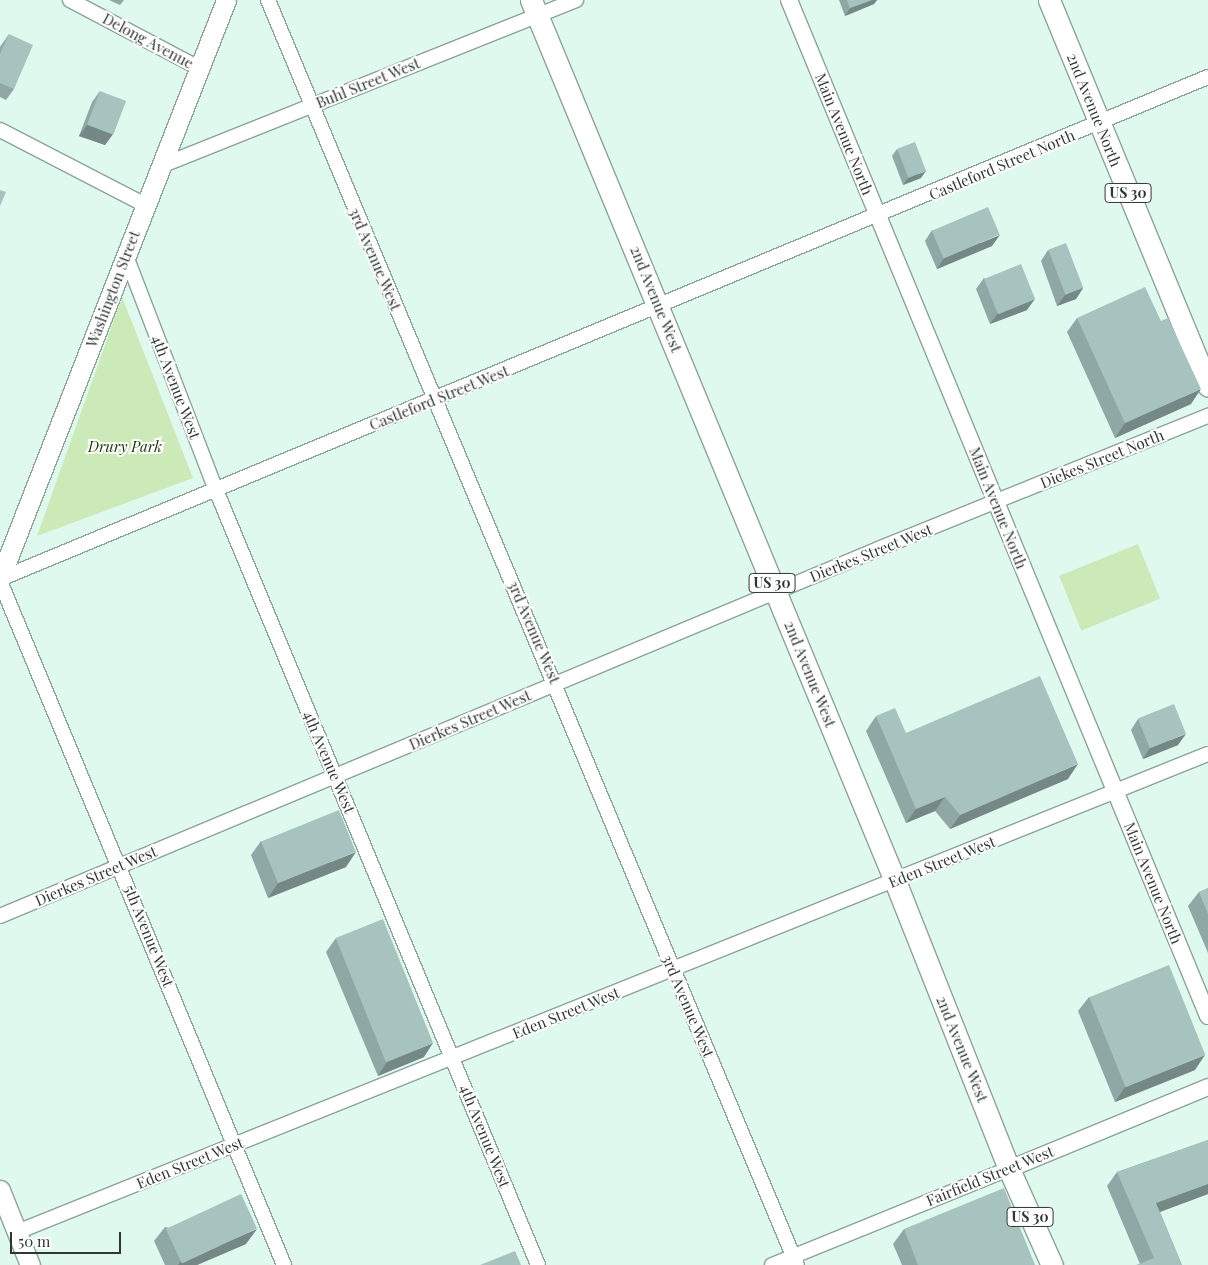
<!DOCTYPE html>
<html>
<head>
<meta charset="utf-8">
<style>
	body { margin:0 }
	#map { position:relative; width:1208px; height:1265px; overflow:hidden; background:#dff9ef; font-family:"Playfair Display",serif }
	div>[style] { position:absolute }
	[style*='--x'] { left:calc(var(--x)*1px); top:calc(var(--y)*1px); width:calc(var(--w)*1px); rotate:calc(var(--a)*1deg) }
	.green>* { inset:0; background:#cce9b8; transform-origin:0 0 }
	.roads { filter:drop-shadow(1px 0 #8ba399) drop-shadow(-1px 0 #8ba399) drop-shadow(0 1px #8ba399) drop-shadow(0 -1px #8ba399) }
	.minor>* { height:14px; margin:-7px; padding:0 7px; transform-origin:7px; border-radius:7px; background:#fff }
	.tertiary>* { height:16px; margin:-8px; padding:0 8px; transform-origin:8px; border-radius:8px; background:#fff }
	.secondary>* { height:19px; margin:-9.5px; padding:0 9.5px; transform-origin:9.5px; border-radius:9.5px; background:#fff }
	.primary>* { height:21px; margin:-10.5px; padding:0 10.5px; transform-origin:10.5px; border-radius:10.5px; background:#fff }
	.wall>* { inset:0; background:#90a8a5 }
	.shaded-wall>* { inset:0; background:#758886 }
	.building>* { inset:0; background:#a7c3c0; transform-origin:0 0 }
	span { translate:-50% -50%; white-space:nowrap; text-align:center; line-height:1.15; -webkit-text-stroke:4px #fff; paint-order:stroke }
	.shield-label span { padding:1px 4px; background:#fff; border:1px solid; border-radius:4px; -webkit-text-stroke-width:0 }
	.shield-label { font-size:14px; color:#2d3733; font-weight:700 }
	.street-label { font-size:15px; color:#2d3733 }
	.park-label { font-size:15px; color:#213907; font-style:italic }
	.scale { position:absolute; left:10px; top:1232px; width:111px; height:22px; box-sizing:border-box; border:2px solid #2d3733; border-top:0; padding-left:6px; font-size:15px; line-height:18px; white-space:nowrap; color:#2d3733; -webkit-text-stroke:4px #fff; paint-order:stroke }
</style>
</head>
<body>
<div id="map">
	<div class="green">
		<i style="clip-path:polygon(122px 297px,193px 478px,37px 536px)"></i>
		<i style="left:1138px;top:544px;width:59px;height:85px;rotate:68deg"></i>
	</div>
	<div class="roads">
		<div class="minor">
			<i style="--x:70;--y:0;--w:146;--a:27.8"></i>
			<i style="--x:268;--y:0;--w:1371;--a:67.31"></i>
			<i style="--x:0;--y:130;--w:163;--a:27.3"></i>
			<i style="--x:161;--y:166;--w:447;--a:-21.8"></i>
			<i style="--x:126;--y:256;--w:251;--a:69"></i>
			<i style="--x:216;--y:490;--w:839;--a:67.44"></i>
			<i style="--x:0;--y:579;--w:1308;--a:-22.57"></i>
			<i style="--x:0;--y:581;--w:741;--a:67.45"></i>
			<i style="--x:0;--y:916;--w:952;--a:-22.68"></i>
			<i style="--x:878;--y:549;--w:356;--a:-22"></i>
			<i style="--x:17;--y:1232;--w:1283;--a:-21.87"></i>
			<i style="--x:772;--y:1265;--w:256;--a:-22.1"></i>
		</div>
		<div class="tertiary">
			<i style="--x:789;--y:0;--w:1099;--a:67.59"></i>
			<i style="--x:1009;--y:1169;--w:215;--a:-22.4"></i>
		</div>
		<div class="secondary">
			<i style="--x:0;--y:578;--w:621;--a:-68.64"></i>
			<i style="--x:0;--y:1190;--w:81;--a:68.2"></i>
		</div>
		<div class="primary">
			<i style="--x:531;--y:0;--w:953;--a:67.55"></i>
			<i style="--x:895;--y:881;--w:310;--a:68.4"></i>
			<i style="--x:1009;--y:1169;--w:105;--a:65.9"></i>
			<i style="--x:1049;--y:0;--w:417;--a:67.6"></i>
		</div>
	</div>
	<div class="wall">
		<i style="clip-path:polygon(109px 0,124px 0,120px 5px)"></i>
		<i style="clip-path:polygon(839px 0,877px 0,874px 4px,845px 16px)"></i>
		<i style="clip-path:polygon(9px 34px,14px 89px,6px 100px,0 97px,0 47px)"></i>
		<i style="clip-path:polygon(100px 91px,113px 134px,105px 145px,79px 136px,92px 102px)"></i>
		<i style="clip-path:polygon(897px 149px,921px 178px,903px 185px,892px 156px)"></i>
		<i style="clip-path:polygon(932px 230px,992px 246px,937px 269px,925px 241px)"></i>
		<i style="clip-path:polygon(1048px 250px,1083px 288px,1076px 299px,1057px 306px,1041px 261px)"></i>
		<i style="clip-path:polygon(984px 278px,1027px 310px,990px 324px,976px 289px)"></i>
		<i style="clip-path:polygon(1077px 318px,1191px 404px,1115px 438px,1067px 332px)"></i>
		<i style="clip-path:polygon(876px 716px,906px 733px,1068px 779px,950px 829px,935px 811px,906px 823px,866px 731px)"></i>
		<i style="clip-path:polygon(1138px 719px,1178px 745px,1143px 759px,1131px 730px)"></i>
		<i style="clip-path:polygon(261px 841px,346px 867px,268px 898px,251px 855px)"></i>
		<i style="clip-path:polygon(1208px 888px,1208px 953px,1188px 906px,1199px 892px)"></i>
		<i style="clip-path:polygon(336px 938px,424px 1057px,378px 1076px,326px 952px)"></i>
		<i style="clip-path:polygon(1089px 997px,1195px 1070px,1115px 1102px,1078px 1011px)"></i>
		<i style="clip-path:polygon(1208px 1140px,1208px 1194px,1160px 1212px,1182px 1265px,1140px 1264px,1107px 1186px,1117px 1172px)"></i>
		<i style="clip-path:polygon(165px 1227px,246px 1244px,197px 1265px,165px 1265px,154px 1241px)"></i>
		<i style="clip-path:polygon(904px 1229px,1035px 1265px,902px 1265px,893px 1244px)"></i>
	</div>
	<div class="shaded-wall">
		<i style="clip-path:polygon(872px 0,877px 0,874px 4px,845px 16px,850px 8px)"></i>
		<i style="clip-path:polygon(87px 125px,113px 134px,105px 145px,79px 136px)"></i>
		<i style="clip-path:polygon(926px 171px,921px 178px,903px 185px,908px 178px)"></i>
		<i style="clip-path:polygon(1000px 235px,992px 246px,937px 269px,944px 258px)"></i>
		<i style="clip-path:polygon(1083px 288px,1076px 299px,1057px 306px,1065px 295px)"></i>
		<i style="clip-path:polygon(1035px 299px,1027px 310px,990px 324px,998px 313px)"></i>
		<i style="clip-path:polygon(1201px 389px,1191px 404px,1115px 438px,1125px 423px)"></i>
		<i style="clip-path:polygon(1186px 734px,1178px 745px,1143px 759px,1150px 748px)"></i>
		<i style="clip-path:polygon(1078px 764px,1068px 779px,950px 829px,960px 815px)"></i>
		<i style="clip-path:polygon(945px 797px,935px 811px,906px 823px,916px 809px)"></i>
		<i style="clip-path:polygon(356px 852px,346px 867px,268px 898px,278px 883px)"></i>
		<i style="clip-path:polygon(433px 1043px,424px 1057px,378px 1076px,387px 1062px)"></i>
		<i style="clip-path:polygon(1205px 1055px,1195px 1070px,1115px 1102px,1125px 1087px)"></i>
		<i style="clip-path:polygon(1208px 1184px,1208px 1194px,1146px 1217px,1156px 1203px)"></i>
		<i style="clip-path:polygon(257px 1229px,246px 1244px,197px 1265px,178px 1265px,180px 1262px)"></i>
	</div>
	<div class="building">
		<i style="clip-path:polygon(847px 0,872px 0,850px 8px)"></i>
		<i style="clip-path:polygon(9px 34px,33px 45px,14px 89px,0 83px,0 54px)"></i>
		<i style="left:100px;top:91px;width:28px;height:36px;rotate:21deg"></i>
		<i style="left:915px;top:142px;width:31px;height:19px;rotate:69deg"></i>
		<i style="clip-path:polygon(0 190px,6px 192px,0 206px)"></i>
		<i style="left:988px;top:207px;width:30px;height:61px;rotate:67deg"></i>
		<i style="left:1066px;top:243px;width:48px;height:19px;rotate:69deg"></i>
		<i style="left:1021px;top:264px;width:38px;height:40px;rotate:68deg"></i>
		<i style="clip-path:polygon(1145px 287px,1161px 321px,1168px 318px,1201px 389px,1125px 423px,1077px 318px)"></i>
		<i style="clip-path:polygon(1040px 676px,1078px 764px,960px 815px,945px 797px,916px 809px,876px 716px,895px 708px,906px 733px)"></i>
		<i style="left:1174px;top:704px;width:32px;height:39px;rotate:68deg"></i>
		<i style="left:339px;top:810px;width:45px;height:84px;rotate:68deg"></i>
		<i style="clip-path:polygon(1208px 888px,1208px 914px,1199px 892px)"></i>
		<i style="left:383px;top:919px;width:134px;height:51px;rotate:68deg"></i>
		<i style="left:1169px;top:965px;width:97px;height:86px;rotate:68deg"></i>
		<i style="clip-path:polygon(1208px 1140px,1208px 1184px,1156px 1203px,1182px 1265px,1136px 1265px,1154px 1258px,1117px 1172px)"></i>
		<i style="clip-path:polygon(1004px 1188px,1035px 1265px,918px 1265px,904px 1229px)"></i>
		<i style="left:241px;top:1194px;width:38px;height:83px;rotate:65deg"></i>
		<i style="clip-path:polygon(515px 1251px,521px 1265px,480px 1265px)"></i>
	</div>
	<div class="shield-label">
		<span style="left:1128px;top:193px">US 30</span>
		<span style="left:772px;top:583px">US 30</span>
		<span style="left:1030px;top:1217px">US 30</span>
	</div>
	<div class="street-label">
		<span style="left:148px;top:41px;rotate:28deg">Delong Avenue</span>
		<span style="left:368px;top:83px;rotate:-22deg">Buhl Street West</span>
		<span style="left:1094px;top:110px;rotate:68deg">2nd Avenue North</span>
		<span style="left:844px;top:134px;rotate:68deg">Main Avenue North</span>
		<span style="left:1002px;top:165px;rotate:-23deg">Castleford Street North</span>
		<span style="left:375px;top:259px;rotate:67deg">3rd Avenue West</span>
		<span style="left:113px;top:289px;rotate:-69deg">Washington Street</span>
		<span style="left:656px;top:299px;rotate:68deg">2nd Avenue West</span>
		<span style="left:176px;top:387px;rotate:69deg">4th Avenue West</span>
		<span style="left:439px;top:398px;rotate:-22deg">Castleford Street West</span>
		<span style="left:1102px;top:459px;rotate:-22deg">Diekes Street North</span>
		<span style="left:998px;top:508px;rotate:68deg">Main Avenue North</span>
		<span style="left:871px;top:553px;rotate:-22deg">Dierkes Street West</span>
		<span style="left:534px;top:632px;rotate:67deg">3rd Avenue West</span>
		<span style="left:810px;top:674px;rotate:68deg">2nd Avenue West</span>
		<span style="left:470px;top:720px;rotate:-23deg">Dierkes Street West</span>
		<span style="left:329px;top:762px;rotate:67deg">4th Avenue West</span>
		<span style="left:942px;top:862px;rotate:-22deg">Eden Street West</span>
		<span style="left:96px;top:876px;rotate:-23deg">Dierkes Street West</span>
		<span style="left:1153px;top:883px;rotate:68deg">Main Avenue North</span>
		<span style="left:149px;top:936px;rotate:68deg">5th Avenue West</span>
		<span style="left:688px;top:1006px;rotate:67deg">3rd Avenue West</span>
		<span style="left:566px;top:1013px;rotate:-22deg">Eden Street West</span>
		<span style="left:962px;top:1049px;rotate:68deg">2nd Avenue West</span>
		<span style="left:485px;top:1136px;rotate:68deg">4th Avenue West</span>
		<span style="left:190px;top:1163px;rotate:-22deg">Eden Street West</span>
		<span style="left:990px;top:1176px;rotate:-22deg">Fairfield Street West</span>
	</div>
	<div class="park-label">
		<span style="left:125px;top:447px">Drury Park</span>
	</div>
	<div class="scale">50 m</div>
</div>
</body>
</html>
